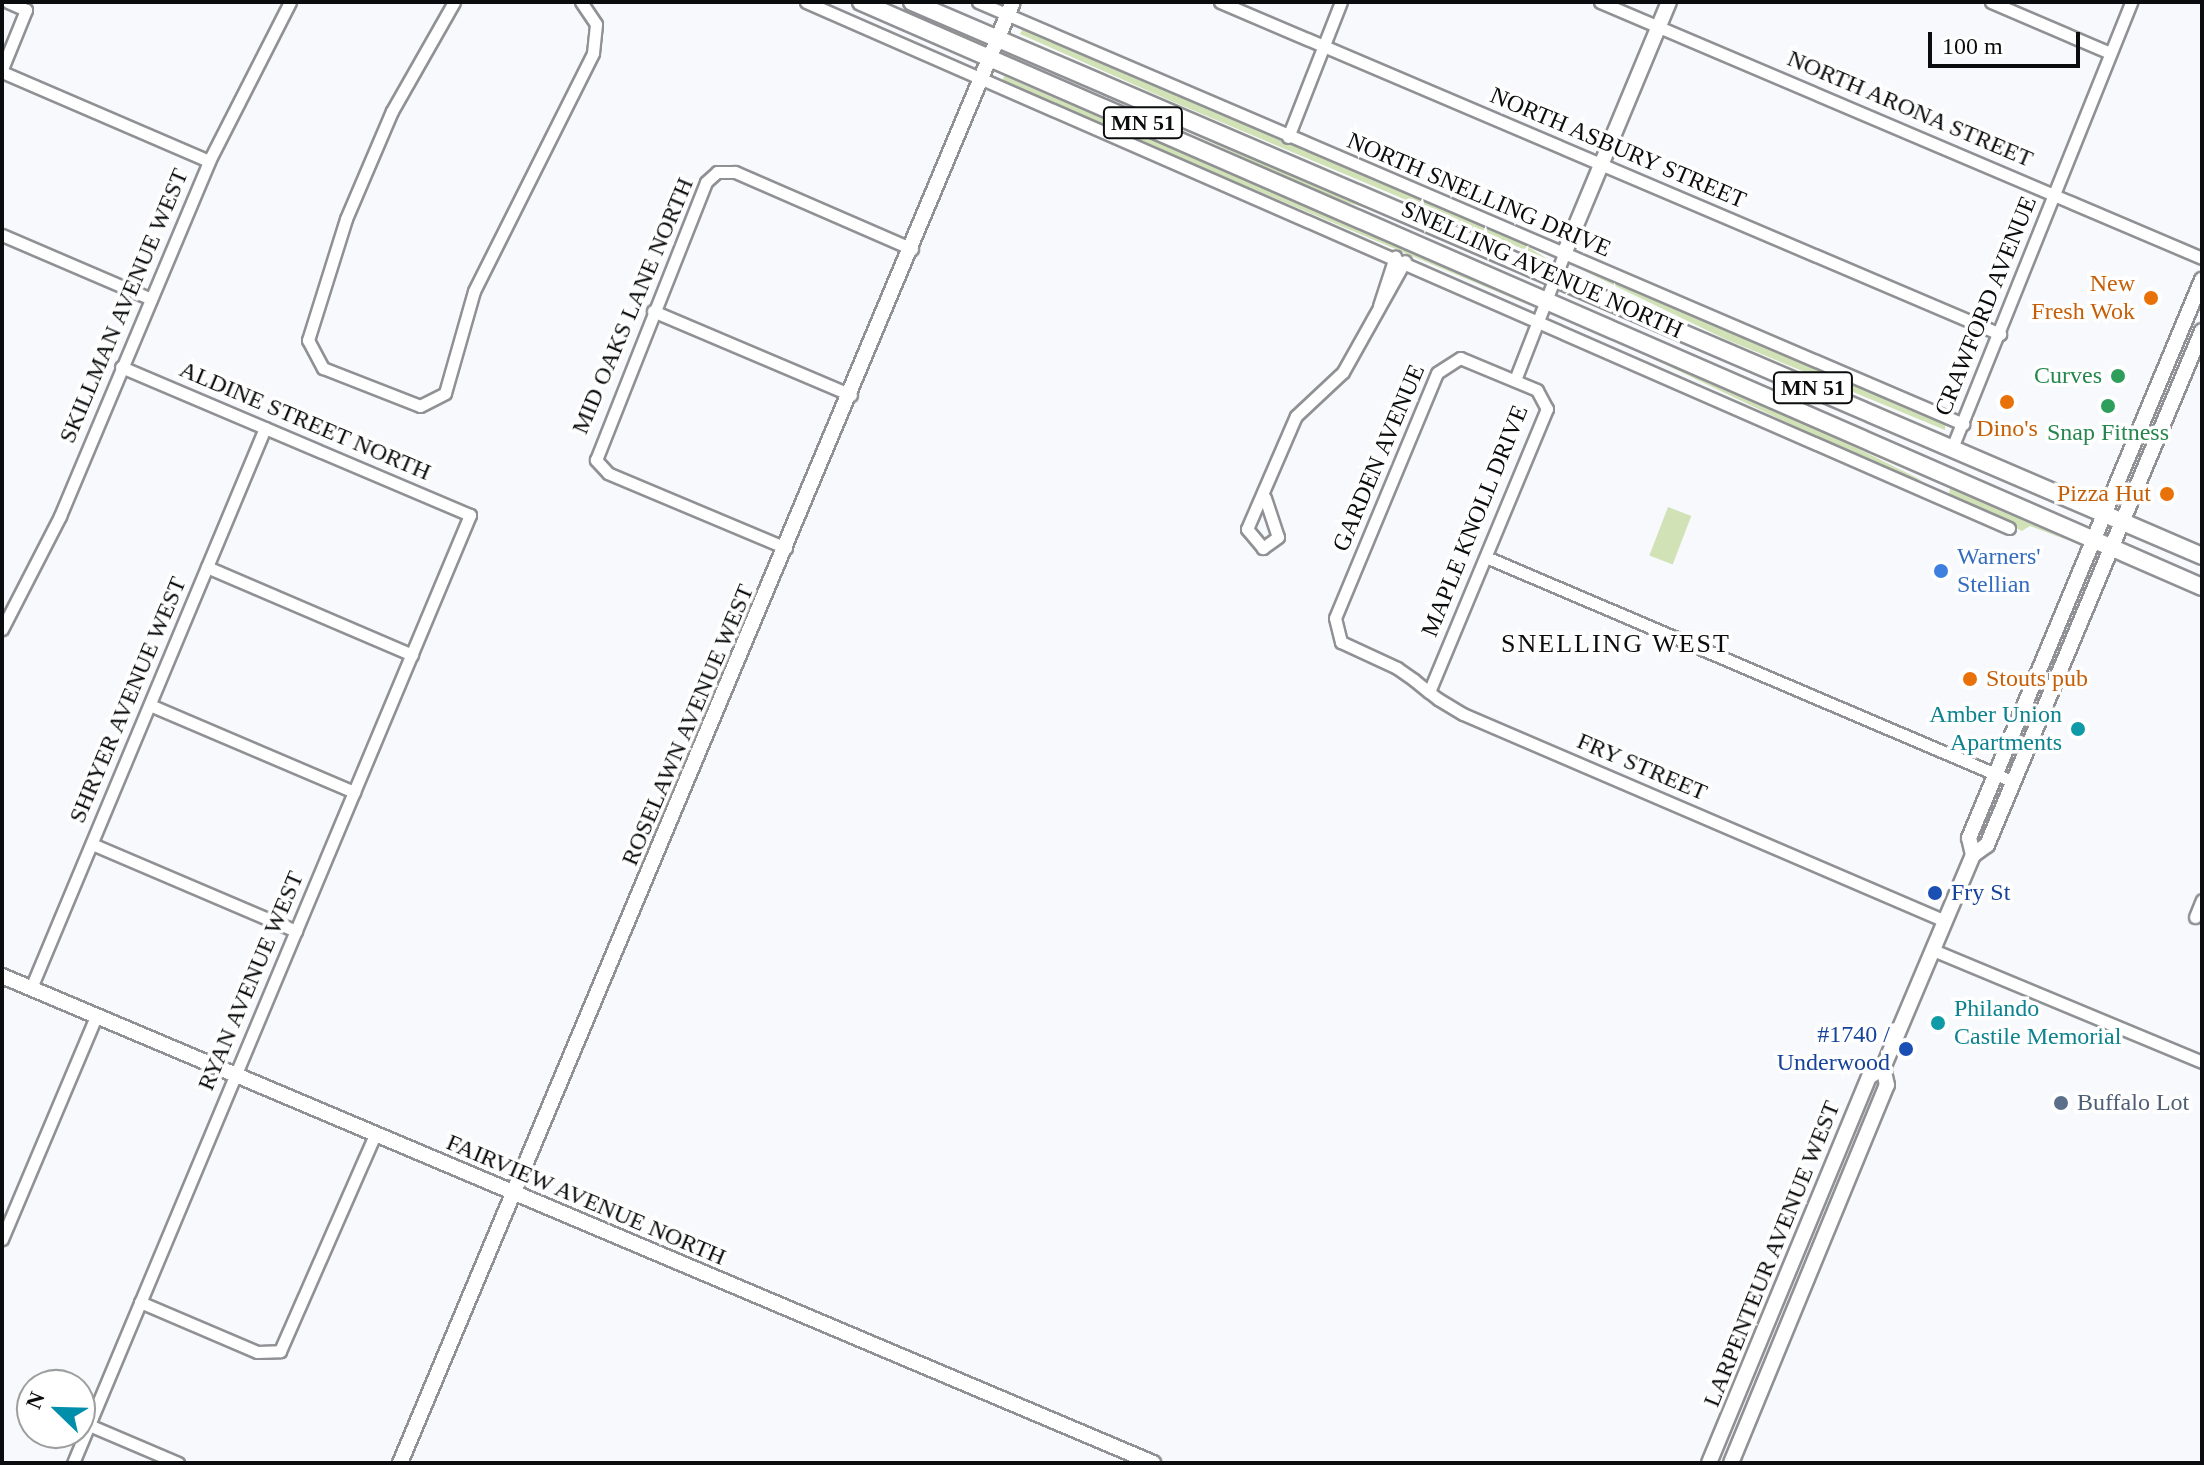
<!DOCTYPE html>
<html>
<head>
<meta charset="utf-8">
<style>
	body { margin:0 }
	#map { position:relative; width:2204px; height:1465px; overflow:hidden; background:#f8f9fc; font-family:Georgia,serif }
	div>[style] { position:absolute }
	[style*='--x'] { left:calc(var(--x)*1px); top:calc(var(--y)*1px); width:calc(var(--w)*1px); rotate:calc(var(--a)*1deg) }
	.green>* { inset:0; background:#d1e3b6; transform-origin:0 0 }
	.roads { filter:drop-shadow(2px 0 #909194) drop-shadow(-2px 0 #909194) drop-shadow(0 2px #909194) drop-shadow(0 -2px #909194) }
	.street>* { height:11px; margin:-5.5px; padding:0 5.5px; transform-origin:5.5px; border-radius:5.5px; background:#fff }
	.secondary>* { height:14px; margin:-7px; padding:0 7px; transform-origin:7px; border-radius:7px; background:#fff }
	.primary>* { height:16px; margin:-8px; padding:0 8px; transform-origin:8px; border-radius:8px; background:#fff }
	.dots>* { width:22px; height:22px; translate:-50% -50%; box-sizing:border-box; border:4px solid #fff; border-radius:50% }
	span { translate:-50% -50%; white-space:nowrap; text-align:center; line-height:1.15; -webkit-text-stroke:7px #fff; paint-order:stroke }
	.shield-label span { padding:2px 6px; background:#fff; border:2px solid; border-radius:6px; -webkit-text-stroke-width:0 }
	.shield-label { font-size:22px; color:#0b0c0d; font-weight:700 }
	.street-label { font-size:24px; color:#0b0c0d }
	.food-label { font-size:24px; color:#c56008 }
	.right { translate:-100% -50%; text-align:right }
	.left { translate:0 -50%; text-align:left }
	.leisure-label { font-size:24px; color:#27864d }
	.shop-label { font-size:24px; color:#366cbe }
	.culture-label { font-size:24px; color:#0d838f }
	.transit-label { font-size:24px; color:#164399 }
	.service-label { font-size:24px; color:#4e5e75 }
	.neighbourhood-label { font-size:26px; color:#0b0c0d; letter-spacing:2px }
	.frame { position:absolute; inset:0; border:4px solid #0b0c0d; pointer-events:none }
	.north { position:absolute; left:16px; top:1369px; width:80px; height:80px; box-sizing:border-box; background:#fff; border:2px solid #9d9e9e; border-radius:50%; rotate:293deg; font-size:22px; font-weight:700; line-height:32px; text-align:center; color:#0b0c0d }
	.north::after { content:''; display:block; margin:auto; width:28px; height:36px; background:#008eaa; clip-path:polygon(50% 0,100% 100%,50% 72%,0 100%) }
	.scale { position:absolute; left:1928px; top:32px; width:152px; height:36px; box-sizing:border-box; border:4px solid #0b0c0d; border-top:0; padding-left:10px; font-size:24px; line-height:28px; white-space:nowrap; color:#0b0c0d; -webkit-text-stroke:6px #fff; paint-order:stroke }
</style>
</head>
<body>
<div id="map">
	<div class="green">
		<i style="clip-path:polygon(1023px 28px,1520px 242px,1549px 260px,1171px 101px,1020px 34px)"></i>
		<i style="clip-path:polygon(1004px 76px,1381px 238px,1531px 306px,1027px 94px,1002px 83px)"></i>
		<i style="clip-path:polygon(1158px 118px,1215px 138px,1393px 215px,1334px 199px)"></i>
		<i style="clip-path:polygon(1576px 267px,1945px 424px,1945px 430px,1725px 339px)"></i>
		<i style="clip-path:polygon(1557px 313px,1777px 408px,1923px 481px,1893px 473px)"></i>
		<i style="clip-path:polygon(1950px 488px,2063px 538px,2067px 540px,2030px 526px,2022px 531px,1949px 496px)"></i>
		<i style="left:1668px;top:507px;width:25px;height:52px;rotate:21deg"></i>
	</div>
	<div class="roads">
		<div class="street">
			<i style="--x:454;--y:2;--w:125;--a:119.6"></i>
			<i style="--x:392;--y:111;--w:117;--a:113.1"></i>
			<i style="--x:346;--y:219;--w:127;--a:107.4"></i>
			<i style="--x:308;--y:340;--w:32;--a:62"></i>
			<i style="--x:323;--y:368;--w:104;--a:21.4"></i>
			<i style="--x:420;--y:406;--w:28;--a:-27"></i>
			<i style="--x:445;--y:393;--w:106;--a:-74.1"></i>
			<i style="--x:474;--y:291;--w:266;--a:-63.4"></i>
			<i style="--x:593;--y:53;--w:29;--a:-84"></i>
			<i style="--x:596;--y:24;--w:27;--a:-124"></i>
			<i style="--x:806;--y:2;--w:1313;--a:23.62"></i>
			<i style="--x:978;--y:2;--w:1072;--a:23.19"></i>
			<i style="--x:1220;--y:2;--w:848;--a:23.06"></i>
			<i style="--x:1600;--y:2;--w:654;--a:23.04"></i>
			<i style="--x:1991;--y:2;--w:129;--a:23.2"></i>
			<i style="--x:2;--y:69;--w:64;--a:-67.9"></i>
			<i style="--x:26;--y:10;--w:20;--a:-156"></i>
			<i style="--x:2;--y:72;--w:225;--a:23.3"></i>
			<i style="--x:1288;--y:137;--w:145;--a:-68.6"></i>
			<i style="--x:2;--y:235;--w:162;--a:23.2"></i>
			<i style="--x:1379;--y:306;--w:52;--a:-71.9"></i>
			<i style="--x:653;--y:311;--w:215;--a:23"></i>
			<i style="--x:1515;--y:380;--w:135;--a:-68.7"></i>
			<i style="--x:1952;--y:448;--w:481;--a:-68.1"></i>
			<i style="--x:1265;--y:498;--w:41;--a:71.6"></i>
			<i style="--x:1278;--y:537;--w:19;--a:144"></i>
			<i style="--x:1263;--y:548;--w:25;--a:-130"></i>
			<i style="--x:1247;--y:529;--w:123;--a:-66.6"></i>
			<i style="--x:1296;--y:416;--w:64;--a:-43.1"></i>
			<i style="--x:1343;--y:372;--w:127;--a:-60.8"></i>
			<i style="--x:786;--y:548;--w:193;--a:-157.2"></i>
			<i style="--x:608;--y:473;--w:18;--a:-133"></i>
			<i style="--x:596;--y:460;--w:299;--a:-68.4"></i>
			<i style="--x:706;--y:182;--w:15;--a:-42"></i>
			<i style="--x:717;--y:172;--w:18;--a:0"></i>
			<i style="--x:735;--y:172;--w:193;--a:23.5"></i>
			<i style="--x:1486;--y:557;--w:574;--a:23.08"></i>
			<i style="--x:207;--y:567;--w:223;--a:23.2"></i>
			<i style="--x:2;--y:629;--w:127;--a:-62.8"></i>
			<i style="--x:60;--y:516;--w:385;--a:-67.2"></i>
			<i style="--x:209;--y:161;--w:178;--a:-63"></i>
			<i style="--x:1429;--y:692;--w:307;--a:-67.4"></i>
			<i style="--x:1547;--y:409;--w:21;--a:-118"></i>
			<i style="--x:1537;--y:390;--w:83;--a:-157.4"></i>
			<i style="--x:1460;--y:358;--w:27;--a:147"></i>
			<i style="--x:1437;--y:373;--w:265;--a:112.6"></i>
			<i style="--x:1335;--y:618;--w:25;--a:76"></i>
			<i style="--x:1341;--y:642;--w:62;--a:24.9"></i>
			<i style="--x:1397;--y:668;--w:21;--a:35"></i>
			<i style="--x:1414;--y:680;--w:19;--a:39"></i>
			<i style="--x:1429;--y:692;--w:11;--a:38"></i>
			<i style="--x:1438;--y:699;--w:29;--a:31"></i>
			<i style="--x:1463;--y:714;--w:525;--a:23.24"></i>
			<i style="--x:150;--y:705;--w:222;--a:23.1"></i>
			<i style="--x:92;--y:844;--w:222;--a:23.1"></i>
			<i style="--x:2195;--y:917;--w:18;--a:-68"></i>
			<i style="--x:1933;--y:950;--w:291;--a:22.6"></i>
			<i style="--x:31;--y:988;--w:607;--a:-67.32"></i>
			<i style="--x:2;--y:1239;--w:242;--a:-67.1"></i>
			<i style="--x:140;--y:1302;--w:127;--a:23.1"></i>
			<i style="--x:257;--y:1352;--w:23;--a:-2"></i>
			<i style="--x:280;--y:1351;--w:236;--a:-66.3"></i>
			<i style="--x:89;--y:1425;--w:97;--a:23.1"></i>
			<i style="--x:73;--y:1463;--w:1028;--a:-67.28"></i>
			<i style="--x:470;--y:515;--w:379;--a:-157"></i>
		</div>
		<div class="secondary">
			<i style="--x:1564;--y:254;--w:273;--a:-67.4"></i>
			<i style="--x:1973;--y:855;--w:17;--a:-103"></i>
			<i style="--x:1969;--y:838;--w:605;--a:-67.34"></i>
			<i style="--x:2;--y:976;--w:1250;--a:22.93"></i>
			<i style="--x:400;--y:1463;--w:1584;--a:-67.24"></i>
			<i style="--x:1709;--y:1463;--w:418;--a:-67.5"></i>
			<i style="--x:1869;--y:1077;--w:17;--a:-33"></i>
			<i style="--x:1731;--y:1463;--w:409;--a:-67.6"></i>
			<i style="--x:1887;--y:1085;--w:17;--a:-103"></i>
			<i style="--x:1883;--y:1068;--w:231;--a:-67.1"></i>
			<i style="--x:1973;--y:855;--w:17;--a:-36"></i>
			<i style="--x:1987;--y:845;--w:557;--a:-67.3"></i>
		</div>
		<div class="primary">
			<i style="--x:861;--y:2;--w:1463;--a:23.57"></i>
			<i style="--x:912;--y:2;--w:1404;--a:23.24"></i>
		</div>
	</div>
	<div class="dots">
		<i style="left:2151px;top:298px;background:#e8710a"></i>
		<i style="left:2118px;top:376px;background:#2e9e5b"></i>
		<i style="left:2007px;top:402px;background:#e8710a"></i>
		<i style="left:2108px;top:406px;background:#2e9e5b"></i>
		<i style="left:2167px;top:494px;background:#e8710a"></i>
		<i style="left:1941px;top:571px;background:#3f7fe0"></i>
		<i style="left:1970px;top:679px;background:#e8710a"></i>
		<i style="left:2078px;top:729px;background:#0f9aa8"></i>
		<i style="left:1935px;top:893px;background:#1a4fb4"></i>
		<i style="left:1938px;top:1023px;background:#0f9aa8"></i>
		<i style="left:1906px;top:1049px;background:#1a4fb4"></i>
		<i style="left:2061px;top:1103px;background:#5c6f8a"></i>
	</div>
	<div class="shield-label">
		<span style="left:1143px;top:123px">MN 51</span>
		<span style="left:1813px;top:388px">MN 51</span>
	</div>
	<div class="street-label">
		<span style="left:1910px;top:109px;rotate:23deg">NORTH ARONA STREET</span>
		<span style="left:1618px;top:148px;rotate:23deg">NORTH ASBURY STREET</span>
		<span style="left:1479px;top:195px;rotate:23deg">NORTH SNELLING DRIVE</span>
		<span style="left:1542px;top:270px;rotate:24deg">SNELLING AVENUE NORTH</span>
		<span style="left:124px;top:306px;rotate:-67deg">SKILLMAN AVENUE WEST</span>
		<span style="left:633px;top:306px;rotate:-67deg">MID OAKS LANE NORTH</span>
		<span style="left:1986px;top:306px;rotate:-68deg">CRAWFORD AVENUE</span>
		<span style="left:305px;top:421px;rotate:23deg">ALDINE STREET NORTH</span>
		<span style="left:1379px;top:458px;rotate:-67deg">GARDEN AVENUE</span>
		<span style="left:1475px;top:521px;rotate:-68deg">MAPLE KNOLL DRIVE</span>
		<span style="left:128px;top:700px;rotate:-67deg">SHRYER AVENUE WEST</span>
		<span style="left:688px;top:725px;rotate:-67deg">ROSELAWN AVENUE WEST</span>
		<span style="left:1642px;top:767px;rotate:23deg">FRY STREET</span>
		<span style="left:251px;top:981px;rotate:-67deg">RYAN AVENUE WEST</span>
		<span style="left:586px;top:1200px;rotate:23deg">FAIRVIEW AVENUE NORTH</span>
		<span style="left:1772px;top:1254px;rotate:-68deg">LARPENTEUR AVENUE WEST</span>
	</div>
	<div class="food-label">
		<span class="right" style="left:2135px;top:298px">New<br>Fresh Wok</span>
		<span style="left:2007px;top:429px">Dino's</span>
		<span class="right" style="left:2151px;top:494px">Pizza Hut</span>
		<span class="left" style="left:1986px;top:679px">Stouts pub</span>
	</div>
	<div class="leisure-label">
		<span class="right" style="left:2102px;top:376px">Curves</span>
		<span style="left:2108px;top:433px">Snap Fitness</span>
	</div>
	<div class="shop-label">
		<span class="left" style="left:1957px;top:571px">Warners'<br>Stellian</span>
	</div>
	<div class="culture-label">
		<span class="right" style="left:2062px;top:729px">Amber Union<br>Apartments</span>
		<span class="left" style="left:1954px;top:1023px">Philando<br>Castile Memorial</span>
	</div>
	<div class="transit-label">
		<span class="left" style="left:1951px;top:893px">Fry St</span>
		<span class="right" style="left:1890px;top:1049px">#1740 /<br>Underwood</span>
	</div>
	<div class="service-label">
		<span class="left" style="left:2077px;top:1103px">Buffalo Lot</span>
	</div>
	<div class="neighbourhood-label">
		<span style="left:1616px;top:644px">SNELLING WEST</span>
	</div>
	<div class="frame"></div>
	<div class="north">N</div>
	<div class="scale">100 m</div>
</div>
</body>
</html>
